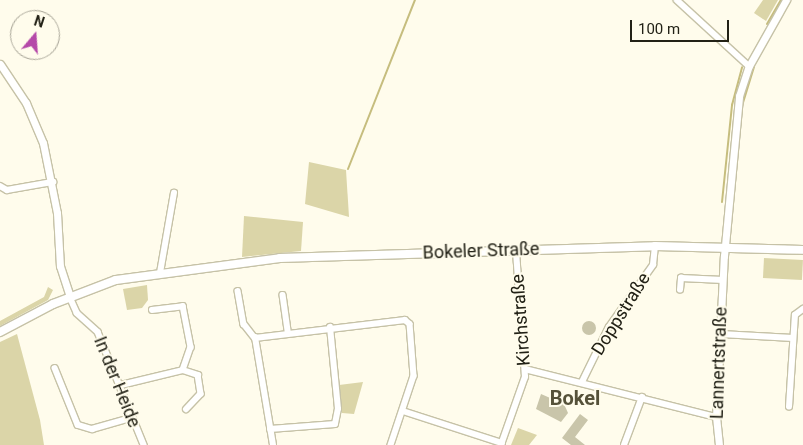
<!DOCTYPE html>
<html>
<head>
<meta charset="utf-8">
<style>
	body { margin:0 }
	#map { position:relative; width:803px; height:445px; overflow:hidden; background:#fffcec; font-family:Roboto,sans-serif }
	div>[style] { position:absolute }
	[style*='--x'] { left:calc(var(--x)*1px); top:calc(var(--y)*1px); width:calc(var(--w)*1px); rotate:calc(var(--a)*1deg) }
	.green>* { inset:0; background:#dbd5a8; transform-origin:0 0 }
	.stream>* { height:2px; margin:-1px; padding:0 1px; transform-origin:1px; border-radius:1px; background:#c6bd7e }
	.building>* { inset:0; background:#c9c5aa }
	.round { border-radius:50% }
	.roads { filter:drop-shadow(1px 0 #c6c2a7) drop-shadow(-1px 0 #c6c2a7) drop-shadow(0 1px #c6c2a7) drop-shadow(0 -1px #c6c2a7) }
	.minor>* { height:5.5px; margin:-2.75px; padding:0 2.75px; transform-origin:2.75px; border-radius:2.75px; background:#fff }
	.tertiary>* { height:7px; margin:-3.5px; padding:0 3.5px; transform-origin:3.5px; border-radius:3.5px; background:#fff }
	.secondary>* { height:8px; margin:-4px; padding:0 4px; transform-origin:4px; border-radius:4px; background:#fff }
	span { translate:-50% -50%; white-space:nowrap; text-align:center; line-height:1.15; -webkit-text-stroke:4px #fffcec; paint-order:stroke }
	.street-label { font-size:18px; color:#222116 }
	.quarter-label { font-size:20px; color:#555139; font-weight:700 }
	.north { position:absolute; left:10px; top:10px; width:50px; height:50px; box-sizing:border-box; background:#fffcec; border:1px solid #a7a496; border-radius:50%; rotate:18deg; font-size:14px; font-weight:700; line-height:20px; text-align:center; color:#222116 }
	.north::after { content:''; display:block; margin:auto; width:18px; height:22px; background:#b549a9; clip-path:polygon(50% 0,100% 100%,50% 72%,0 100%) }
	.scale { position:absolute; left:630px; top:20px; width:99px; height:22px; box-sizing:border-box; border:2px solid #222116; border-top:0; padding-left:6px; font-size:15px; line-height:18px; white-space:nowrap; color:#222116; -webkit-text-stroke:4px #fffcec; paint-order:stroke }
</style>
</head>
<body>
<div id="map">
	<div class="green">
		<i style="clip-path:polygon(763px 0,778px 0,766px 21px,754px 13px)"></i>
		<i style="clip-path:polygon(309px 162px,346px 170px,349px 217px,305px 204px)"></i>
		<i style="clip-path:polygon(244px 216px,303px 222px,301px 251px,242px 257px)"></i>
		<i style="left:764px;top:258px;width:39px;height:20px;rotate:3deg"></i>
		<i style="clip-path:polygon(147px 285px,148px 300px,142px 308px,127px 310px,123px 289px)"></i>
		<i style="clip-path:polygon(48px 287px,53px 290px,48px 300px,0 326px,0 321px,44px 297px)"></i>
		<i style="clip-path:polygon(17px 334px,40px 420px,44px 445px,0 445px,0 342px)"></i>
		<i style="clip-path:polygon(363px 382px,354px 414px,342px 413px,339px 385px)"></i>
		<i style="clip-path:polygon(518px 428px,537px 435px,529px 445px,511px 445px)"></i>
	</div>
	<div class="stream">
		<i style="--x:767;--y:24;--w:28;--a:-60"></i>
		<i style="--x:348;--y:169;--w:182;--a:-68.4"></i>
		<i style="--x:734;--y:187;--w:81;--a:-84.4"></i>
		<i style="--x:742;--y:106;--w:41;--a:-72.9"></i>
		<i style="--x:722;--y:202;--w:98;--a:-84.1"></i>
		<i style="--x:732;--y:105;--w:39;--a:-75"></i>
	</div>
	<div class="building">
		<i class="round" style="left:582px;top:321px;width:14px;height:14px"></i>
		<i style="clip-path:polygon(541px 394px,564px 404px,568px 413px,561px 422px,536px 409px)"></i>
		<i style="clip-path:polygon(580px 414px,588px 420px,575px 437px,585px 445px,571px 445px,562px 438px)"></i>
	</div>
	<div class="roads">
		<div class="minor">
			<i style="--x:677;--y:0;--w:98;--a:42.5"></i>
			<i style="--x:0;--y:186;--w:8;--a:30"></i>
			<i style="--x:7;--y:190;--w:47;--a:-9.9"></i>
			<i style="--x:160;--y:273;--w:81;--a:-80.1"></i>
			<i style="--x:680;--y:290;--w:12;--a:-85"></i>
			<i style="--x:681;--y:278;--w:42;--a:2.7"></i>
			<i style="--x:238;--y:291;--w:34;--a:80"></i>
			<i style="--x:244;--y:324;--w:18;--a:52"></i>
			<i style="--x:283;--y:295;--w:37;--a:82"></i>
			<i style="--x:70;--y:297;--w:17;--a:66"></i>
			<i style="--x:77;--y:313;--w:28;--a:42"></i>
			<i style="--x:98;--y:332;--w:122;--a:67.8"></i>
			<i style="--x:152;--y:310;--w:31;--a:-7"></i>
			<i style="--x:183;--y:306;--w:42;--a:79"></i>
			<i style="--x:191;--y:347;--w:24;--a:109"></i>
			<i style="--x:721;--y:334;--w:72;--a:3.2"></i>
			<i style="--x:55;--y:368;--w:61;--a:68"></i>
			<i style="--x:78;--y:425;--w:15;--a:16"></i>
			<i style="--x:92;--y:429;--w:41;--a:-15.8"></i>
			<i style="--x:525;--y:369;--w:197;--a:14.1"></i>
			<i style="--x:582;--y:382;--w:61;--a:-63.9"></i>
			<i style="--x:609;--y:327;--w:76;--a:-54.6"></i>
			<i style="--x:653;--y:265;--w:19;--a:-84"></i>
			<i style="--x:121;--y:385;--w:64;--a:-13.6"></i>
			<i style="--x:183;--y:370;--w:16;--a:18"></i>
			<i style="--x:198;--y:375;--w:19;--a:81"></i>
			<i style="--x:201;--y:394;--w:21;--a:133"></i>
			<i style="--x:789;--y:407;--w:92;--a:-86.3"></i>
			<i style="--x:795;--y:315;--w:10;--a:-37"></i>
			<i style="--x:403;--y:411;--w:104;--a:17.9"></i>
			<i style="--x:270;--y:429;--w:65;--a:-4.4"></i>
			<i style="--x:335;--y:424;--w:15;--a:-79"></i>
			<i style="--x:338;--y:409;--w:82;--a:-95.6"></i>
			<i style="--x:273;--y:445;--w:109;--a:-99.5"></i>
			<i style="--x:255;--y:338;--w:151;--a:-6.8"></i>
			<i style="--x:405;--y:320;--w:6;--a:39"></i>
			<i style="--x:410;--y:324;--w:52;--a:85.6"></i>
			<i style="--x:414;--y:376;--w:73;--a:108.4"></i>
			<i style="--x:501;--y:445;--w:72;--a:-70.6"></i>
			<i style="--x:525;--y:377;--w:127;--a:-94.1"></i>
			<i style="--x:624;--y:445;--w:51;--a:-69.4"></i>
		</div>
		<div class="tertiary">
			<i style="--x:0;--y:64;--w:47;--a:56.3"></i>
			<i style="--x:26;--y:103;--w:43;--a:67"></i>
			<i style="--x:43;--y:143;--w:71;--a:78.7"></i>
			<i style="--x:57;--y:213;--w:53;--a:86.8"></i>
			<i style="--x:60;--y:266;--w:33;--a:72"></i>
			<i style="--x:719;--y:445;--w:28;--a:-96"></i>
			<i style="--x:716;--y:417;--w:161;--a:-87.2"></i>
			<i style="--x:724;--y:256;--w:161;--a:-84.6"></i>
			<i style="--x:739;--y:96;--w:32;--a:-72"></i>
			<i style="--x:749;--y:66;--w:76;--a:-60.7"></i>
		</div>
		<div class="secondary">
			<i style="--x:0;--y:332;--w:60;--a:-27.8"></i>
			<i style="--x:53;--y:304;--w:67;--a:-20.9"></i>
			<i style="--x:116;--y:280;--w:165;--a:-7.6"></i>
			<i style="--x:280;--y:258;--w:375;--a:-1.8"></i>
			<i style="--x:655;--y:246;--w:148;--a:1.5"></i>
		</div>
	</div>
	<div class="street-label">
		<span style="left:481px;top:251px;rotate:-2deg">Bokeler Straße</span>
		<span style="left:621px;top:314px;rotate:-58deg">Doppstraße</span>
		<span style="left:521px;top:320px;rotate:-94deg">Kirchstraße</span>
		<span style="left:719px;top:363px;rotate:-88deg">Lannertstraße</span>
		<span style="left:117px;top:382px;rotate:68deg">In der Heide</span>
	</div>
	<div class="quarter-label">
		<span style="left:575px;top:398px">Bokel</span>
	</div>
	<div class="north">N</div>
	<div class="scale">100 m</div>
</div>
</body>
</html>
